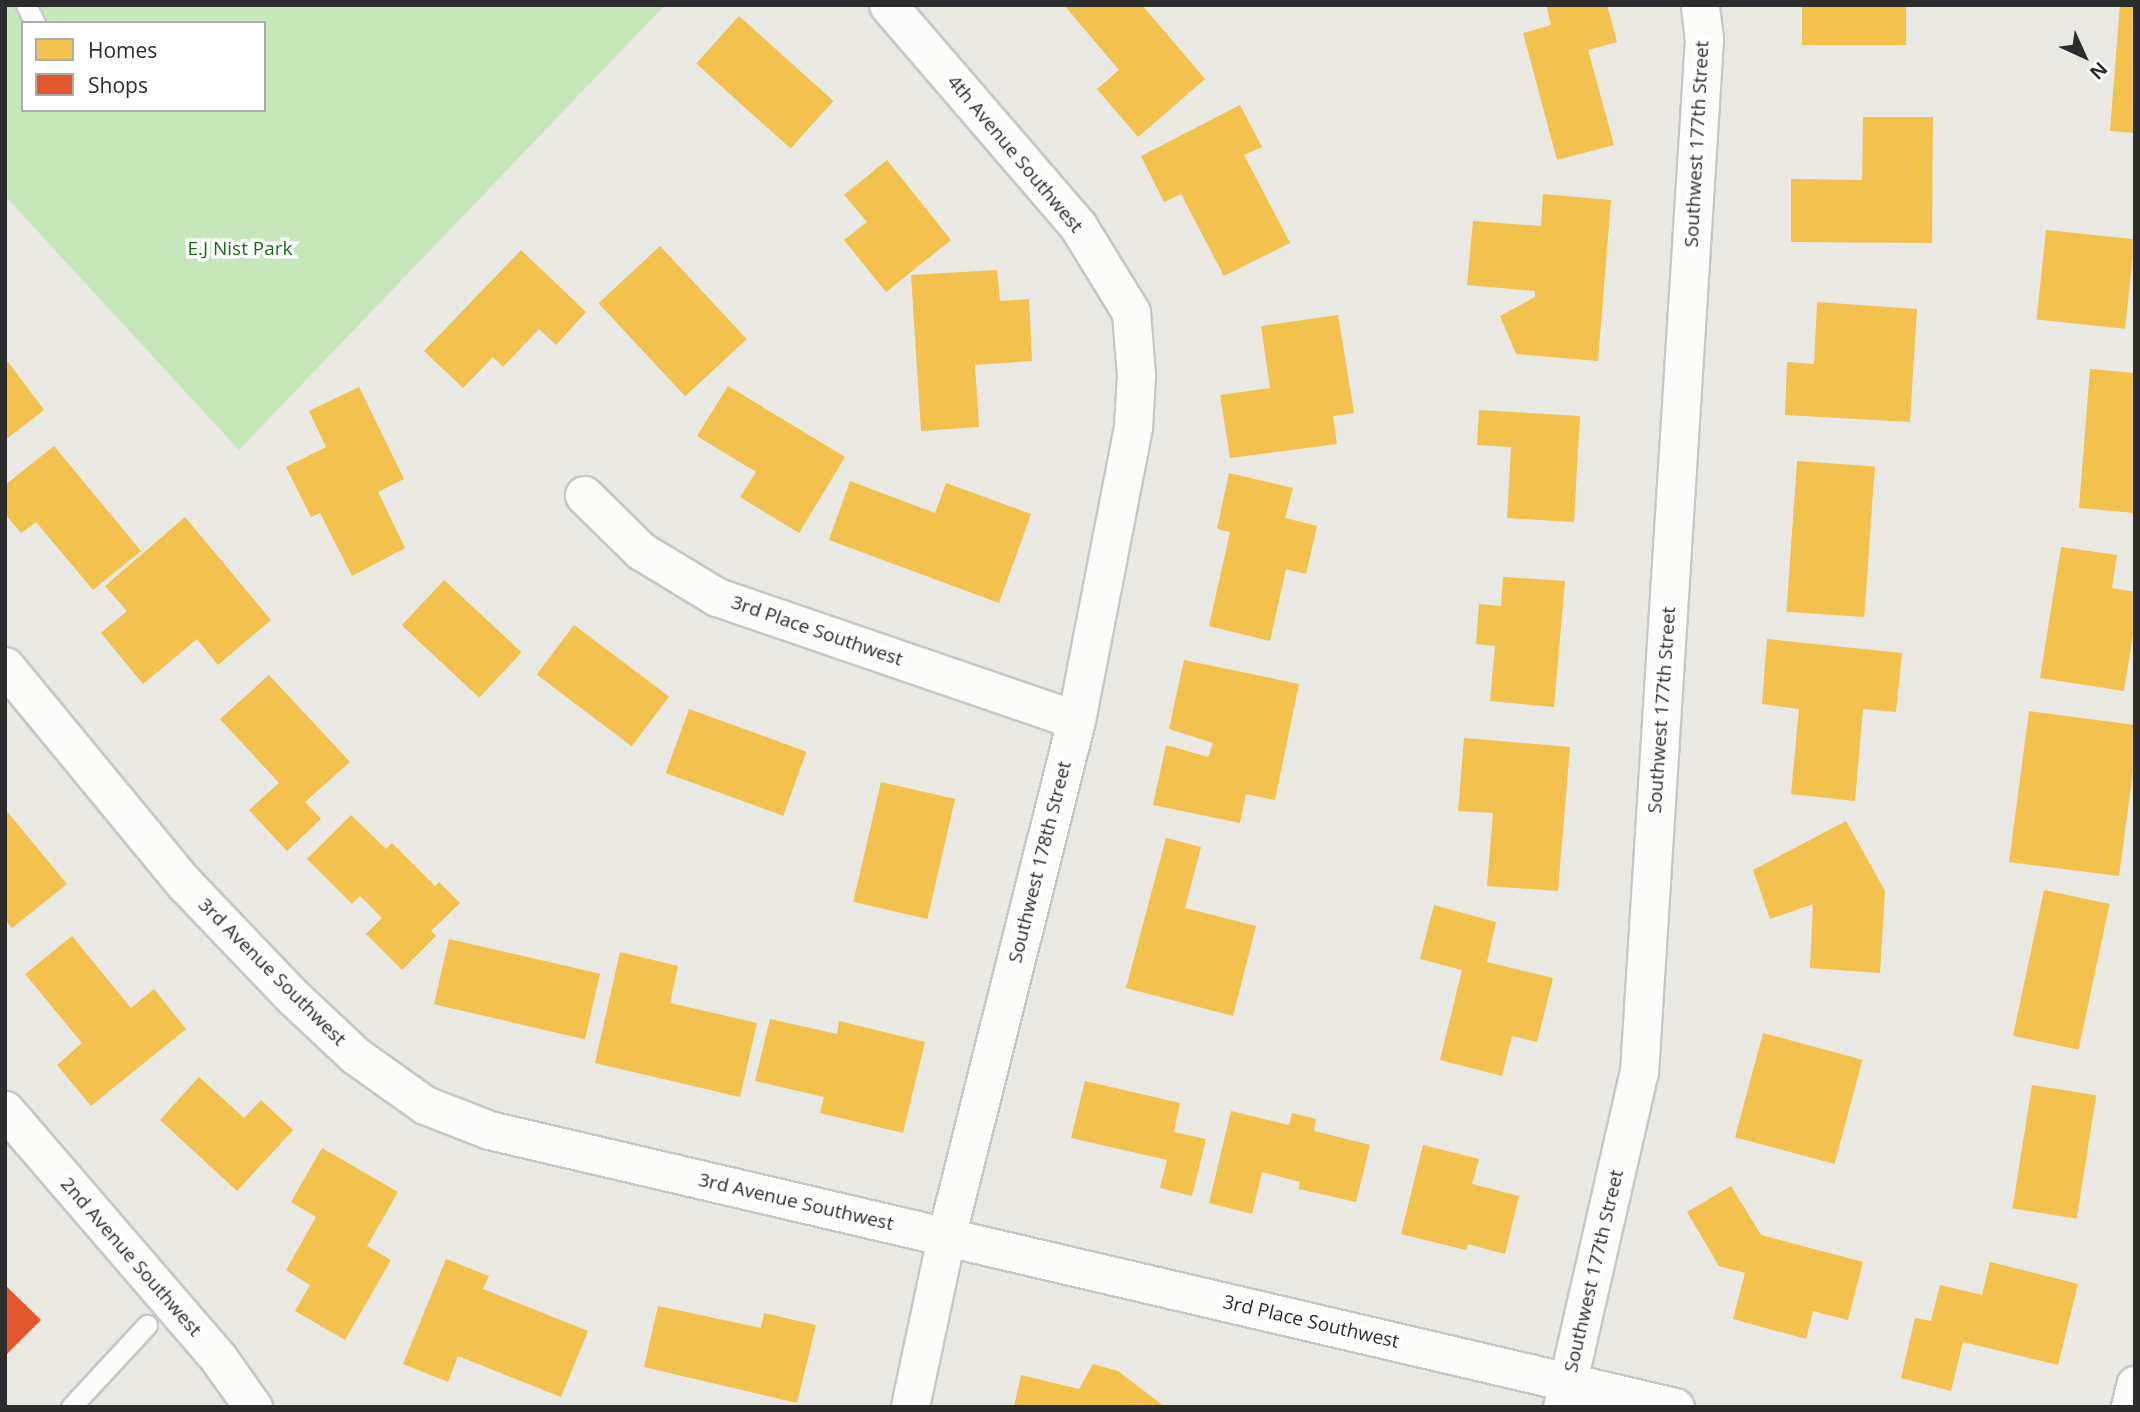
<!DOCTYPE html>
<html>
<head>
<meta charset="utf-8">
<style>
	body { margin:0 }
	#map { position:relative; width:2140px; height:1412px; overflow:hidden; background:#eae8e2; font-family:"Open Sans",sans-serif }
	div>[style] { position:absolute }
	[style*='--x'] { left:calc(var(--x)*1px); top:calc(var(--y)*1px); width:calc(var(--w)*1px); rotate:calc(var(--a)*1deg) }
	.green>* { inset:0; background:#c6e7ba }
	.homes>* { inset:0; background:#f2c14e; transform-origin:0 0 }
	.shops>* { inset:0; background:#e4572e }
	.roads { filter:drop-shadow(2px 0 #c8c7c7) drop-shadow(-2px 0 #c8c7c7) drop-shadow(0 2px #c8c7c7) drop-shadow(0 -2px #c8c7c7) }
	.service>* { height:19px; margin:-9.5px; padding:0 9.5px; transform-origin:9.5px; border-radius:9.5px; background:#fcfcfb }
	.minor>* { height:37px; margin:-18.5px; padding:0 18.5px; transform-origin:18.5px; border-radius:18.5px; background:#fcfcfb }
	span { translate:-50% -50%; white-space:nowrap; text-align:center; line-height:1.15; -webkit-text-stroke:7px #fff; paint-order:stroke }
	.street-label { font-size:19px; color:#2c2c2c }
	.park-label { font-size:19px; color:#1d6d18 }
	.frame { position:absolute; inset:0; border:7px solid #2c2c2c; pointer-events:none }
	.legend { position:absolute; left:21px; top:21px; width:245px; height:91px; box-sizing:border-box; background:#fff; border:2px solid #ababab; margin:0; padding:9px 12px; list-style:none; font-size:21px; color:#2c2c2c }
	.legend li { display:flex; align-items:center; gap:14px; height:35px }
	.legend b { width:35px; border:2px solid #ababab }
	.north { position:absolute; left:2049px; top:21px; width:70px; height:70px; -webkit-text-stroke:5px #fff; paint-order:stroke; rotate:135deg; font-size:19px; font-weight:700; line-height:28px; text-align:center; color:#2c2c2c }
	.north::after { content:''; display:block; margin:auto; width:24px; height:32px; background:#2c2c2c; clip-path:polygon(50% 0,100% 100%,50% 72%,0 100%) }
</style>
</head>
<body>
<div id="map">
	<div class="green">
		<i style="clip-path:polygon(evenodd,5px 5px,665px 5px,239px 450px,5px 196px,5px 5px,23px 23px,264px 23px,264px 110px,23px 110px,23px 23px)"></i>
	</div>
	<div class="homes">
		<i style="clip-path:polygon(1064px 5px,1142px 5px,1205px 79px,1138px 137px,1097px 89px,1119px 70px)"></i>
		<i style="clip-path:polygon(1546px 5px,1607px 5px,1617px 42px,1588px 50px,1614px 145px,1557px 160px,1523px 33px,1551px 25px)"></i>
		<i style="left:1802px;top:5px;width:104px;height:40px"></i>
		<i style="clip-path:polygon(2120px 5px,2135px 5px,2135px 133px,2110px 131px)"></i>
		<i style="left:739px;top:16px;width:127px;height:64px;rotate:42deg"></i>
		<i style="clip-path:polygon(1240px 105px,1262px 147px,1244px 155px,1290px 243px,1224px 276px,1181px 194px,1164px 202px,1141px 156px)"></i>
		<i style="clip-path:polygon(1863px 117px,1933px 117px,1932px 243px,1791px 242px,1791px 179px,1862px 180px)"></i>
		<i style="clip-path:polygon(887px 160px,951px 240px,886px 292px,844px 240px,867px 222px,844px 195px)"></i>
		<i style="clip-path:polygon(1543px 194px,1611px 200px,1598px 361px,1516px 354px,1500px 316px,1535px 297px,1535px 291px,1467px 285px,1473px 221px,1541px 226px)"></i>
		<i style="left:2046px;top:230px;width:89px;height:90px;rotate:6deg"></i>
		<i style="left:660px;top:246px;width:127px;height:84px;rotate:47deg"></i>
		<i style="clip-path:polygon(521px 250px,586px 312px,556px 345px,539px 329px,503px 367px,493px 357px,463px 388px,424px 351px)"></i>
		<i style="clip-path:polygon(997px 270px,1000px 301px,1029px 299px,1032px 361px,975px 365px,979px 427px,921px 431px,911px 275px)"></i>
		<i style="clip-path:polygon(1817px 302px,1917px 309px,1910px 422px,1785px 415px,1787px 362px,1814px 364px)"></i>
		<i style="clip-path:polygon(1338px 315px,1354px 413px,1333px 416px,1337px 444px,1230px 458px,1220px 395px,1270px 388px,1261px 326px)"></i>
		<i style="clip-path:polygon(5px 358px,44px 410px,5px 440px)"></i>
		<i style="clip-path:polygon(2090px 369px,2135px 373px,2135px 513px,2079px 508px)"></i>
		<i style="clip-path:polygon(728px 386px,845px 457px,799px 533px,740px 497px,756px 472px,697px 436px)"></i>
		<i style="clip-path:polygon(359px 387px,404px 479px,378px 492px,405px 548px,352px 576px,320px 513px,311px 517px,286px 467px,326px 447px,309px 411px)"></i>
		<i style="clip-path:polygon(1479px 410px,1580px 416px,1574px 522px,1507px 518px,1511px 447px,1477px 445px)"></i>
		<i style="clip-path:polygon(54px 446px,141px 551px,93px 590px,36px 522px,21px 533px,5px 514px,5px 485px)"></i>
		<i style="left:1797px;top:461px;width:78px;height:151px;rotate:4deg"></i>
		<i style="clip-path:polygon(1229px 473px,1293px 488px,1285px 518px,1317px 526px,1306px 574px,1286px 569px,1270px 641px,1209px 626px,1230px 532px,1217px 529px)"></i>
		<i style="clip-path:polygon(850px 481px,935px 513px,946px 483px,1031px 514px,999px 603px,829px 540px)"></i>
		<i style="clip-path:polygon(185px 517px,271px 620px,218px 665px,197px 639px,143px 684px,101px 633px,127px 611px,105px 586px)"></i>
		<i style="clip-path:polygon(2061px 547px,2117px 555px,2112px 588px,2135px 592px,2135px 622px,2124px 691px,2040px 678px)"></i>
		<i style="clip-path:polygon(1503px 577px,1565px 581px,1554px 707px,1490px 701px,1495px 646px,1476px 644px,1479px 604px,1501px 606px)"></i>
		<i style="left:444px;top:580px;width:106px;height:62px;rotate:43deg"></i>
		<i style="left:574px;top:625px;width:119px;height:62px;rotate:37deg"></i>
		<i style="clip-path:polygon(1767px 639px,1902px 653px,1896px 712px,1863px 709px,1855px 801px,1791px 794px,1799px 709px,1762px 704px)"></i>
		<i style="clip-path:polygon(1184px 660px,1299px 684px,1275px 800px,1246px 794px,1240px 823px,1153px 805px,1166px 745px,1208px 757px,1213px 743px,1169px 729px)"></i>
		<i style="clip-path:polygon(269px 675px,350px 762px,305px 802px,321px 819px,287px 851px,249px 810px,279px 783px,220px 719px)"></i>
		<i style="left:689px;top:709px;width:125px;height:68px;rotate:20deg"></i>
		<i style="clip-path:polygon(2029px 711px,2135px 725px,2135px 756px,2119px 876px,2009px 862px)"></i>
		<i style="clip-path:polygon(1464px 738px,1570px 747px,1558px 891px,1487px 886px,1493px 813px,1458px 811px)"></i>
		<i style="left:881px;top:782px;width:76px;height:123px;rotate:13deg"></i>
		<i style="clip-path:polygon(5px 809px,67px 884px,12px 928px,5px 920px)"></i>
		<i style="clip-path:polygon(351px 815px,386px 849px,392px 843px,435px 886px,439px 882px,460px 903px,431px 931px,436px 936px,402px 970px,366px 934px,382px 918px,360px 896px,352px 904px,307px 859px)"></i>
		<i style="clip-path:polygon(1846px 821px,1885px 891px,1880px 973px,1810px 968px,1813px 904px,1770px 919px,1753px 870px)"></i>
		<i style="clip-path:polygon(1166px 838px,1201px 847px,1185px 908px,1256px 926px,1233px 1016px,1126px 988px)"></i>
		<i style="left:2044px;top:890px;width:67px;height:149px;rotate:12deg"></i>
		<i style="clip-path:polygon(1434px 905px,1496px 922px,1487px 962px,1553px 978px,1537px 1042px,1512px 1036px,1502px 1076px,1440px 1060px,1462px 970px,1420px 959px)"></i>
		<i style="clip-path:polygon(72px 936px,131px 1008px,154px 989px,186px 1029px,91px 1106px,57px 1065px,82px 1043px,25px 974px)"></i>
		<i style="left:449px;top:939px;width:155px;height:67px;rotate:13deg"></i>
		<i style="clip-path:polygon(620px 952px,678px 966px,670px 1003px,757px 1023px,740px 1097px,595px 1063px)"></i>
		<i style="clip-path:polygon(770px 1019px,837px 1034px,839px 1021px,925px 1042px,903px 1133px,820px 1113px,824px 1097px,755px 1081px)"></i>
		<i style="left:1763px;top:1033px;width:103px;height:108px;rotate:15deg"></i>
		<i style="clip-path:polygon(199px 1077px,244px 1118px,261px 1100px,293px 1130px,237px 1191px,160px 1120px)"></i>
		<i style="clip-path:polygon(1085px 1081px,1180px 1103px,1174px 1132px,1206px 1139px,1192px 1196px,1160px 1188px,1167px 1160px,1071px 1138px)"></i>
		<i style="left:2032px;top:1085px;width:65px;height:125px;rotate:9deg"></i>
		<i style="clip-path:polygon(1231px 1111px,1289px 1125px,1292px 1113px,1316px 1119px,1314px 1131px,1370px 1145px,1356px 1202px,1299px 1189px,1300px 1182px,1262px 1172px,1252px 1214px,1209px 1203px)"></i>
		<i style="clip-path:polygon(1423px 1145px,1479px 1159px,1472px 1184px,1519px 1196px,1505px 1254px,1468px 1244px,1466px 1250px,1401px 1234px)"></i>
		<i style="clip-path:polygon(322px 1148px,398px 1192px,367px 1246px,391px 1260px,345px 1340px,295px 1311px,310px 1285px,286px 1270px,316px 1217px,291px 1202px)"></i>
		<i style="clip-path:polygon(1731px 1186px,1761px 1235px,1863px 1262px,1848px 1320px,1813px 1311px,1806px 1339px,1733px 1319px,1745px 1273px,1719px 1266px,1687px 1212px)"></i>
		<i style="clip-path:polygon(446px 1259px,489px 1276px,483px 1289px,588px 1331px,561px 1397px,458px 1356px,448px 1382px,403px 1364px)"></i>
		<i style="clip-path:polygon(1990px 1262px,2078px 1284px,2058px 1365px,1963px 1342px,1951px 1391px,1901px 1378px,1915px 1318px,1931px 1321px,1940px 1285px,1982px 1295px)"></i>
		<i style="clip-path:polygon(658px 1306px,761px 1328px,764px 1313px,816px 1325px,797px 1403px,644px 1367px)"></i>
		<i style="clip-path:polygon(1093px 1364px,1118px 1371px,1165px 1407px,1014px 1407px,1021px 1375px,1079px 1389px)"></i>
	</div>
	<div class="shops">
		<i style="clip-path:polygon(5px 1285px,41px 1320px,5px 1356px)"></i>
	</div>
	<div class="roads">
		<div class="service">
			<i style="--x:26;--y:5;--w:20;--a:63"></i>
			<i style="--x:71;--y:1407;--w:112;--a:-47.2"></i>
		</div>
		<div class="minor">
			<i style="--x:888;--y:5;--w:291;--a:49.3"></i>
			<i style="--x:1078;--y:226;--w:101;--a:58.4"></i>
			<i style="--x:1131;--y:312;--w:63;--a:85.5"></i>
			<i style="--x:1136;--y:375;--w:52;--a:93.3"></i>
			<i style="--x:1133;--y:427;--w:298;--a:101"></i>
			<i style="--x:1076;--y:720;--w:533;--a:104.11"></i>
			<i style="--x:946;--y:1237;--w:174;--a:102"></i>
			<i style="--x:584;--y:495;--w:80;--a:44.5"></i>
			<i style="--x:641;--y:551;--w:89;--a:31.2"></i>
			<i style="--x:717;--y:597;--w:379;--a:18.9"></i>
			<i style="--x:5;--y:666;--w:283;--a:50.5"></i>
			<i style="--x:185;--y:884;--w:155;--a:46.3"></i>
			<i style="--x:292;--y:996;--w:88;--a:43.2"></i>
			<i style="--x:356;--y:1056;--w:85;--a:35.4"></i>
			<i style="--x:425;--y:1105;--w:69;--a:21.3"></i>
			<i style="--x:489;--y:1130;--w:1218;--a:13.15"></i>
			<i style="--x:5;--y:1110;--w:328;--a:49.3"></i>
			<i style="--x:219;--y:1359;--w:59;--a:54.7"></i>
			<i style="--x:1562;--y:1407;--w:344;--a:-77.1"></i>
			<i style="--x:1639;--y:1072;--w:1035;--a:-86.4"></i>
			<i style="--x:1704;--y:39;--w:34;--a:-97"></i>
			<i style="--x:2130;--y:1407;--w:23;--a:-77"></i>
		</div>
	</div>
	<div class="street-label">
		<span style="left:1697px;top:144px;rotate:-87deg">Southwest 177th Street</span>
		<span style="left:1015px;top:154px;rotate:50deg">4th Avenue Southwest</span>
		<span style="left:817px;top:631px;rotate:19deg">3rd Place Southwest</span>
		<span style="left:1662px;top:710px;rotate:-86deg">Southwest 177th Street</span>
		<span style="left:1040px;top:862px;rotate:-76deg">Southwest 178th Street</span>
		<span style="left:272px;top:972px;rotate:45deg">3rd Avenue Southwest</span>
		<span style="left:796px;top:1202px;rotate:13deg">3rd Avenue Southwest</span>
		<span style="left:131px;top:1257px;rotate:49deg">2nd Avenue Southwest</span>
		<span style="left:1594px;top:1271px;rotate:-77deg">Southwest 177th Street</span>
		<span style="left:1311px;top:1322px;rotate:13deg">3rd Place Southwest</span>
	</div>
	<div class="park-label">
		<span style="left:240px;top:249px">E.J Nist Park</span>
	</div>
	<div class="frame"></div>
	<ul class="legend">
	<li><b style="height:19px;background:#f2c14e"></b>Homes</li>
	<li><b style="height:19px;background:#e4572e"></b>Shops</li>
	</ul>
	<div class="north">N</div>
</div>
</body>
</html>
